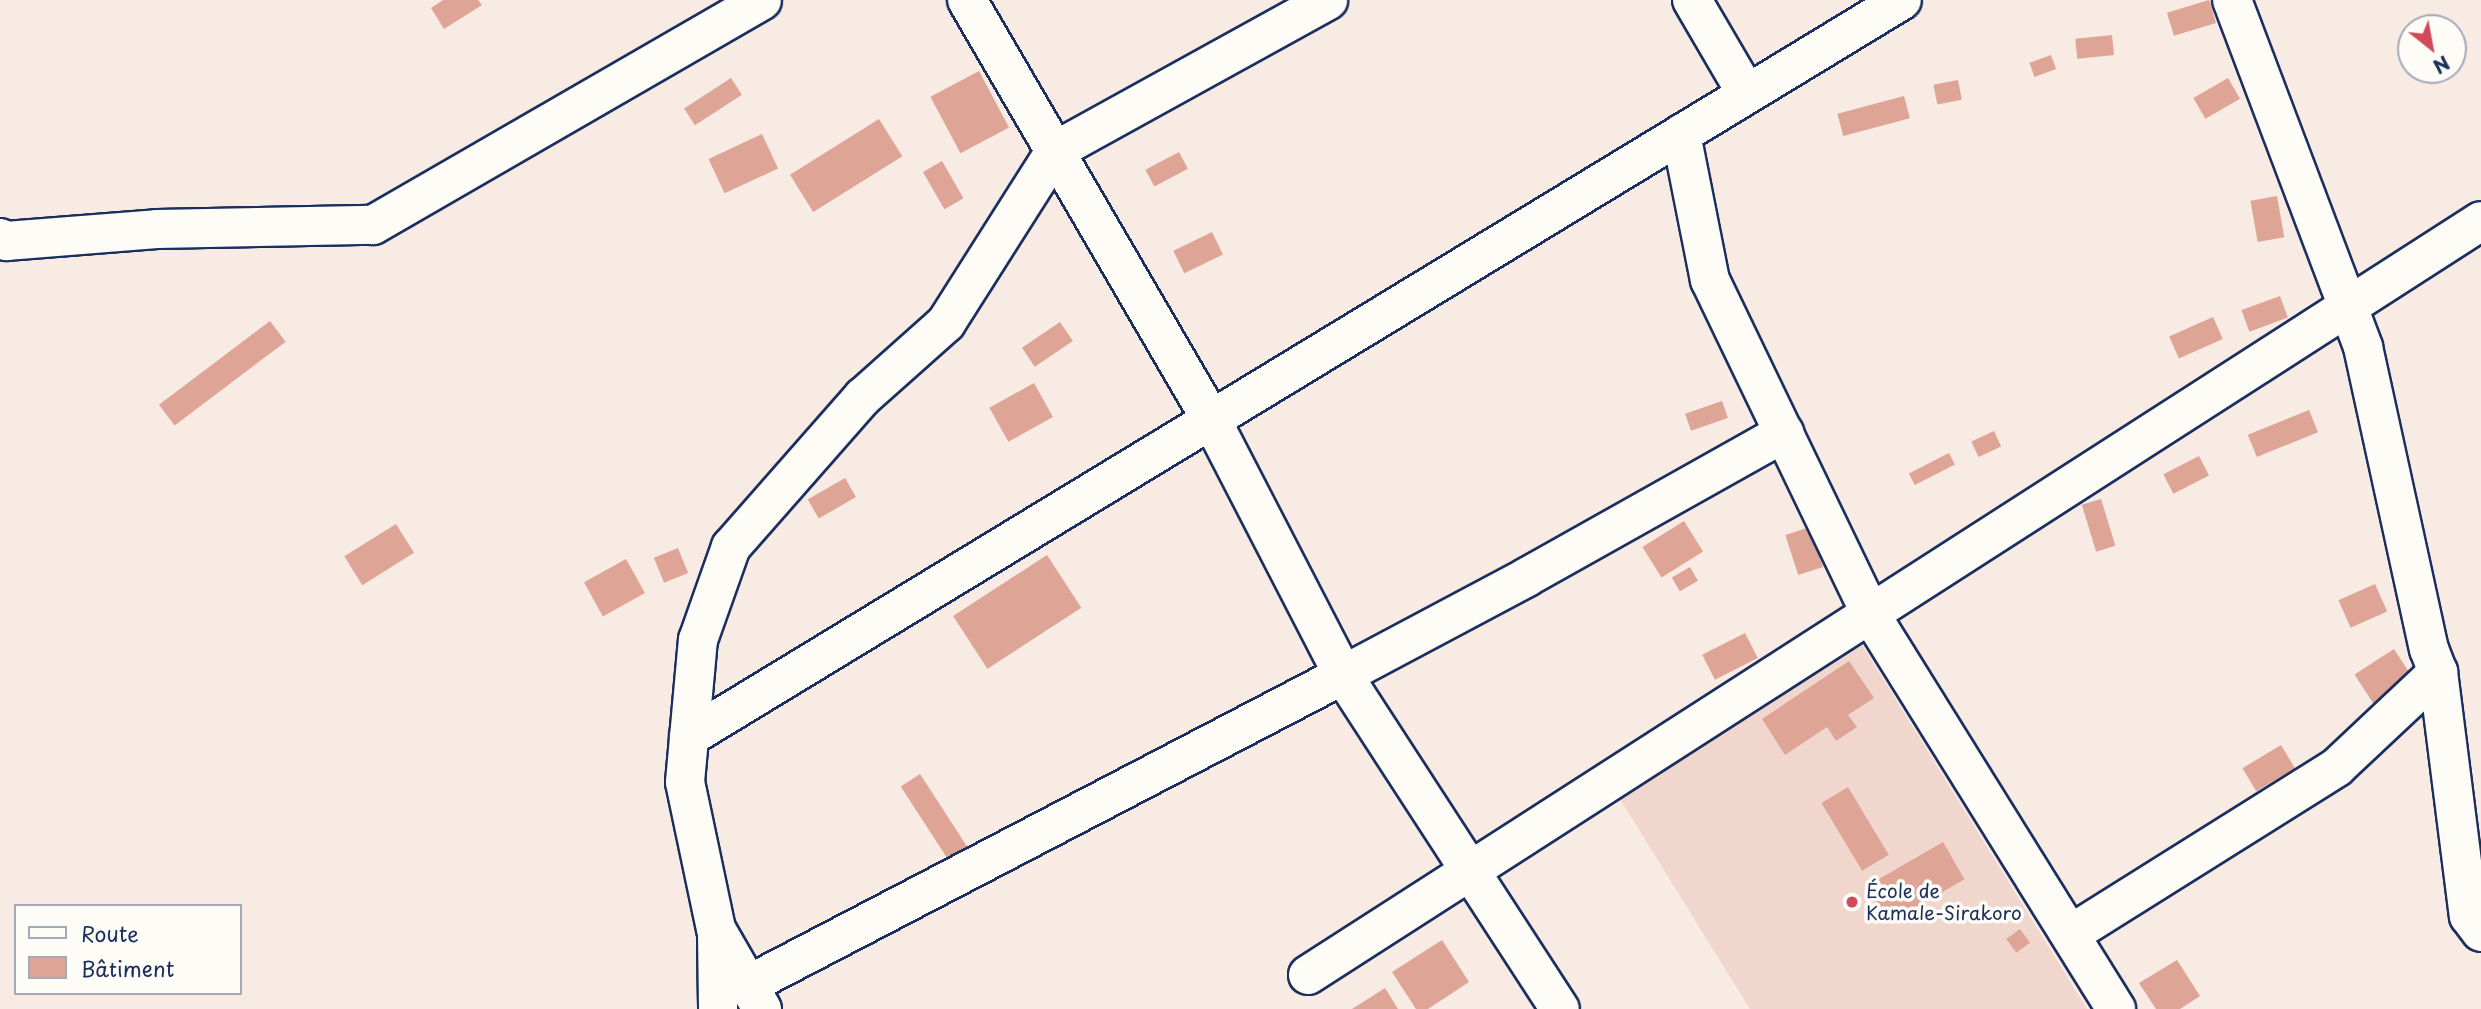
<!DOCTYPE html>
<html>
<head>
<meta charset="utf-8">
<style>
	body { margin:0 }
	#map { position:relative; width:2481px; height:1009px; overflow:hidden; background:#f7ebe4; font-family:"Playpen Sans",sans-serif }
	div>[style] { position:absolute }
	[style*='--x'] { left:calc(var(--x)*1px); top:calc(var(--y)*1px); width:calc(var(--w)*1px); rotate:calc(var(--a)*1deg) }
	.built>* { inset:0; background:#f0d6cd }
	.building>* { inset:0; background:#dea597; transform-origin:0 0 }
	.roads { filter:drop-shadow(2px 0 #1b2f5e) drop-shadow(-2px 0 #1b2f5e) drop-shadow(0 2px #1b2f5e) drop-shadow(0 -2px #1b2f5e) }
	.minor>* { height:38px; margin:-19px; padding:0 19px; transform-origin:19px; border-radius:19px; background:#fdfcf7 }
	.dots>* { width:19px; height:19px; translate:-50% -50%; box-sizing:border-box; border:4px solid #fdfcf7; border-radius:50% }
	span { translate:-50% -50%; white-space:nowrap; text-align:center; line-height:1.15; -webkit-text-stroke:7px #fdfcf7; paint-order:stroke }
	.poi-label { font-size:19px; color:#1b2f5e }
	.left { translate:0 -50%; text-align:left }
	.legend { position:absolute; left:14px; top:904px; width:228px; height:91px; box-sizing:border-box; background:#fdfcf7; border:2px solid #a3aaba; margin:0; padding:9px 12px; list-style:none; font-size:21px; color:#1b2f5e }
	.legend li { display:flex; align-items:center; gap:14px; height:35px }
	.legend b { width:35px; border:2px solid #a3aaba }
	.north { position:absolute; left:2397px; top:14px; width:70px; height:70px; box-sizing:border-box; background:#fdfcf7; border:2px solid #a3aaba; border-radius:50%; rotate:149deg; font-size:19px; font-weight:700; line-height:28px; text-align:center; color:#1b2f5e }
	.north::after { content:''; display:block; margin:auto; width:24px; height:32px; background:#d1495b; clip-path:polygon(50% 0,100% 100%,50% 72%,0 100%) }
</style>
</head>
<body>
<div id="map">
	<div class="built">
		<i style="clip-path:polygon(1861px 643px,2087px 1009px,1750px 1009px,1617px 794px)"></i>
	</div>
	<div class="building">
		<i style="clip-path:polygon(443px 0,478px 0,482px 5px,444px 29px,431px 8px)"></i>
		<i style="left:2209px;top:0;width:24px;height:44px;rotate:73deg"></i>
		<i style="left:2112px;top:35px;width:20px;height:37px;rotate:84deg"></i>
		<i style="left:2051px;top:55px;width:15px;height:23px;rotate:70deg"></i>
		<i style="left:979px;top:71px;width:64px;height:55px;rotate:62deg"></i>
		<i style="left:731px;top:78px;width:20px;height:56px;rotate:57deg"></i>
		<i style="left:2228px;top:78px;width:24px;height:40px;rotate:60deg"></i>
		<i style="left:1958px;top:80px;width:20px;height:25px;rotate:79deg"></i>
		<i style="left:1904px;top:96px;width:23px;height:69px;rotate:75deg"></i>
		<i style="left:879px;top:119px;width:44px;height:105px;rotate:58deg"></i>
		<i style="left:762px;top:134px;width:38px;height:59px;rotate:65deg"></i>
		<i style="left:1179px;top:152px;width:19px;height:38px;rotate:62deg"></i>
		<i style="left:942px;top:161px;width:43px;height:22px;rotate:60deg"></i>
		<i style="left:2277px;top:196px;width:42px;height:27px;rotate:80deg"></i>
		<i style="left:1212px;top:232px;width:25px;height:43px;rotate:64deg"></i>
		<i style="left:2280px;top:296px;width:23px;height:41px;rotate:70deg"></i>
		<i style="left:2213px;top:317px;width:24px;height:48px;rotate:66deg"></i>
		<i style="left:270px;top:321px;width:26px;height:139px;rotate:53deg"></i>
		<i style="left:1060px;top:322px;width:23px;height:46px;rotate:56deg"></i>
		<i style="left:1034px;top:383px;width:39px;height:51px;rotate:61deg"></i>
		<i style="left:1722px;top:401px;width:18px;height:39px;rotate:71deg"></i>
		<i style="left:2309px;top:410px;width:24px;height:66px;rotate:68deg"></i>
		<i style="left:1994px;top:431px;width:17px;height:25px;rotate:65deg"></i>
		<i style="left:1949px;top:453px;width:13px;height:45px;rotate:63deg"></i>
		<i style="left:2199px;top:456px;width:22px;height:40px;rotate:63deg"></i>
		<i style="left:845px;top:478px;width:22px;height:43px;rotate:60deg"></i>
		<i style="left:2101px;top:499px;width:49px;height:20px;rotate:73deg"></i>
		<i style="left:1684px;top:521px;width:36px;height:49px;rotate:58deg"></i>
		<i style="left:396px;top:524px;width:34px;height:61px;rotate:58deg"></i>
		<i style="left:1810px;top:527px;width:42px;height:26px;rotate:72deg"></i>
		<i style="left:678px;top:548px;width:27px;height:26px;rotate:68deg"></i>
		<i style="left:1047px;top:555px;width:63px;height:112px;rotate:57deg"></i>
		<i style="left:626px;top:559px;width:39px;height:48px;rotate:61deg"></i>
		<i style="left:1690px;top:567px;width:16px;height:21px;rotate:60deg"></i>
		<i style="left:2375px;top:584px;width:30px;height:40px;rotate:66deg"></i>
		<i style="left:1745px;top:633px;width:28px;height:48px;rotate:63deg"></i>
		<i style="left:2394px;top:649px;width:38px;height:47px;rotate:57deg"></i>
		<i style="clip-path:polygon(1849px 661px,1874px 698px,1848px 715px,1857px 727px,1836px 741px,1827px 727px,1785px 755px,1762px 719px)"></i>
		<i style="left:2281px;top:745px;width:27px;height:45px;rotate:59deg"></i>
		<i style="left:920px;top:774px;width:93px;height:23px;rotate:57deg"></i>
		<i style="left:1848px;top:787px;width:79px;height:31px;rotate:59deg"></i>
		<i style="left:1943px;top:842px;width:43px;height:90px;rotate:60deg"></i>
		<i style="left:2020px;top:929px;width:17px;height:17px;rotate:54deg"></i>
		<i style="clip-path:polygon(1442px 940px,1469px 982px,1428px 1009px,1416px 1009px,1392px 972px)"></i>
		<i style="clip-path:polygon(2177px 960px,2200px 996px,2180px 1009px,2156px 1009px,2139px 983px)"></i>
		<i style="clip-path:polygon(1385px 988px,1398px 1009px,1352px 1009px)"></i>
	</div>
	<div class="roads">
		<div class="minor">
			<i style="--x:967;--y:0;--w:485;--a:59.8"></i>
			<i style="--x:1211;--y:419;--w:288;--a:62.7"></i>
			<i style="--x:1343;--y:675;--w:398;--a:57"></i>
			<i style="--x:1692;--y:0;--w:109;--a:59.7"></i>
			<i style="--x:2232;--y:0;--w:371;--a:69.3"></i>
			<i style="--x:2363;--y:347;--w:309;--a:77.7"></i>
			<i style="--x:2429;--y:649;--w:25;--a:69"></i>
			<i style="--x:2438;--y:672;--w:246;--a:82.8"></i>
			<i style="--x:2469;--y:916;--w:20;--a:53"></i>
			<i style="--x:1681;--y:134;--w:149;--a:78.8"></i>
			<i style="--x:1710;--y:280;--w:374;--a:64.3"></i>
			<i style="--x:1872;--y:617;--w:462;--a:58.1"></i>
			<i style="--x:0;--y:238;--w:7;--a:27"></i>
			<i style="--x:6;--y:241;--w:151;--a:-4.5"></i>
			<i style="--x:157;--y:229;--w:216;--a:-1.1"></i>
			<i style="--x:373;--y:225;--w:449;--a:-30"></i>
			<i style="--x:689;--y:737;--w:1419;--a:-31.28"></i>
			<i style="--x:717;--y:934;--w:75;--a:89.2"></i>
			<i style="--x:2071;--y:934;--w:314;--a:-32.1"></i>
			<i style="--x:2337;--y:767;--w:139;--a:-43.2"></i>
			<i style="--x:1308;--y:975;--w:1394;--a:-32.73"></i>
			<i style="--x:748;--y:985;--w:671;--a:-27.52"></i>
			<i style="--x:1343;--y:675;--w:208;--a:-28"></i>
			<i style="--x:1527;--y:577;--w:295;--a:-29.3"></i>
			<i style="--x:762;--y:1009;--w:92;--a:-119.9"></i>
			<i style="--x:716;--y:929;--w:150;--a:-101.9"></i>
			<i style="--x:685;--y:782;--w:143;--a:-84.8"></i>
			<i style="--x:698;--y:640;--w:99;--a:-70.5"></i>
			<i style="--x:731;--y:547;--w:200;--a:-48.7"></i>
			<i style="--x:863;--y:397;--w:111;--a:-41.7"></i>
			<i style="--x:946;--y:323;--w:204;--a:-57.6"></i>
			<i style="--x:1055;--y:151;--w:312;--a:-28.9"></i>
		</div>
	</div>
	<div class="dots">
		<i style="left:1852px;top:902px;background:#d1495b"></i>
	</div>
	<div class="poi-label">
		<span class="left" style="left:1866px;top:902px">École de<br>Kamale-Sirakoro</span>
	</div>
	<ul class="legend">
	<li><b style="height:9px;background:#fdfcf7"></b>Route</li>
	<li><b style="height:19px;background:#dea597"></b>Bâtiment</li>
	</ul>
	<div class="north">N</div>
</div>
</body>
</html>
